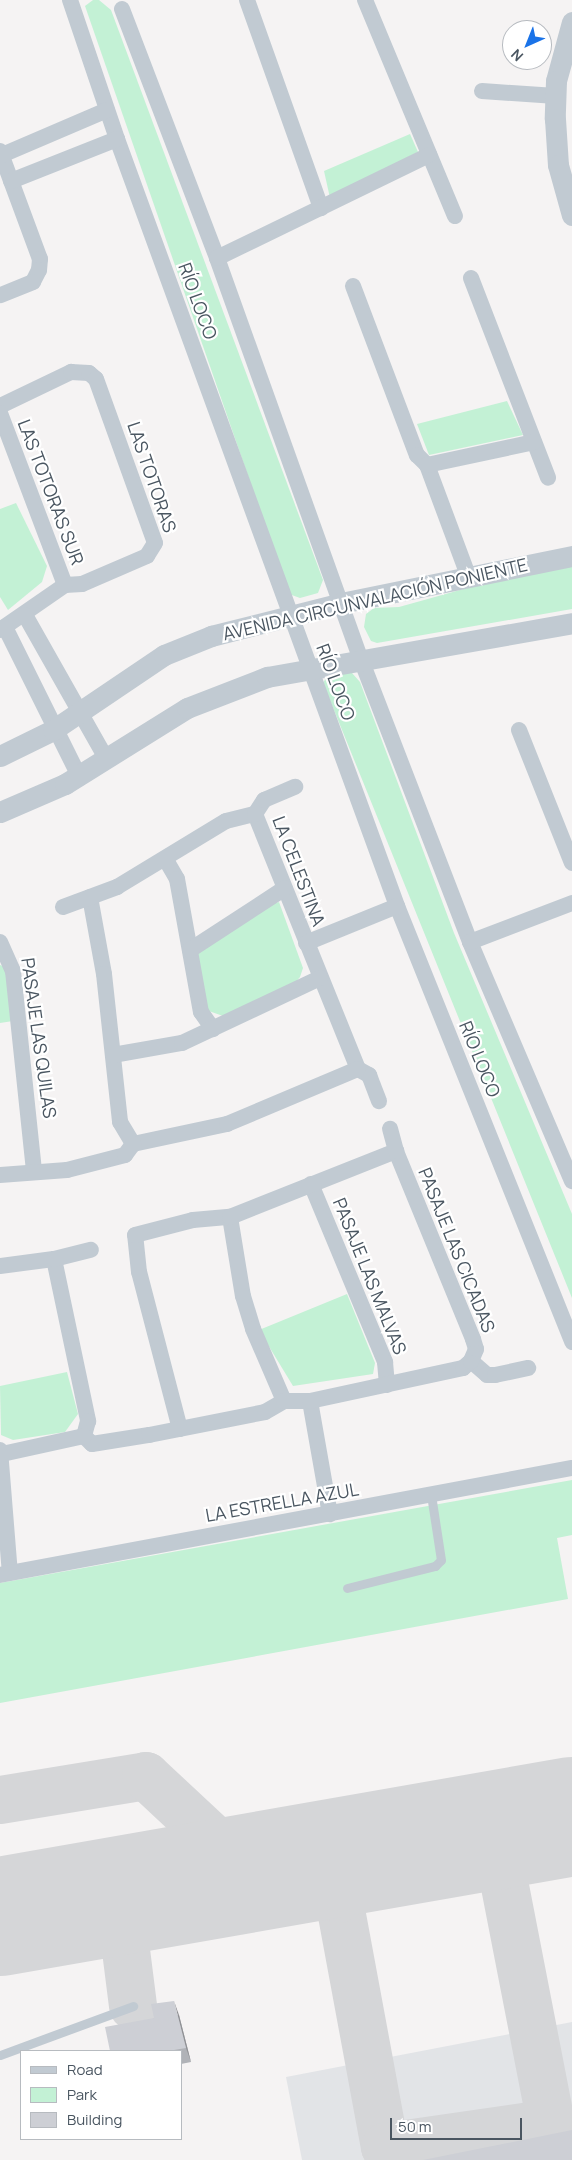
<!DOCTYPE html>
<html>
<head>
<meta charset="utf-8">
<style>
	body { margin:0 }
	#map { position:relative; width:572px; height:2160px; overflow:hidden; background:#f5f3f3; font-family:Manrope,sans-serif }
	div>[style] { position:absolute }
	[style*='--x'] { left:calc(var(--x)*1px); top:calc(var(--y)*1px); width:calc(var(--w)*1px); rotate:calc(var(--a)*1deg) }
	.airport>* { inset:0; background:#e2e4e7 }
	.green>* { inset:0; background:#c3f1d5 }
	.taxiway>* { height:48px; margin:-24px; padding:0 24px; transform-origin:24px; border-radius:24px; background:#d5d6d8 }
	.runway>* { height:119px; margin:-59.5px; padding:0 59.5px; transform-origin:59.5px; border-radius:59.5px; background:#d5d6d8 }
	.service>* { height:9px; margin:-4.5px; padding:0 4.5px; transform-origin:4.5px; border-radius:4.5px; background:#c1cad2 }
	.minor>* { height:16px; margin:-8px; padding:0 8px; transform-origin:8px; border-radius:8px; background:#c1cad2 }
	.tertiary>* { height:21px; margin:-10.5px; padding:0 10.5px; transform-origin:10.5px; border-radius:10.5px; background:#c1cad2 }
	.wall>* { inset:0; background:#b0b2b7 }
	.shaded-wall>* { inset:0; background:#909195 }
	.building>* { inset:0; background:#cdcfd5 }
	span { translate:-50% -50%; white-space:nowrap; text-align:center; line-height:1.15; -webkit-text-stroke:4.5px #fff; paint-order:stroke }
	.street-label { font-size:18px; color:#4a5661 }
	.legend { position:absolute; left:20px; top:2050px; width:162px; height:90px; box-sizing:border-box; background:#fff; border:1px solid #b7bbc0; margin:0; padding:6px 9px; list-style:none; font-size:15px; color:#4a5661 }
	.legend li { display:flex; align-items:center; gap:10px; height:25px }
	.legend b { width:25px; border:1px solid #b7bbc0 }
	.north { position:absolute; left:502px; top:20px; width:50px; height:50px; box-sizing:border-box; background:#fff; border:1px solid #b7bbc0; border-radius:50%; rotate:224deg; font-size:14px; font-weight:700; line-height:20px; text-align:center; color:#4a5661 }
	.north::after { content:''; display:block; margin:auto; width:18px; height:22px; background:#1a73e8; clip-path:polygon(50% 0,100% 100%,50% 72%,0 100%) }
	.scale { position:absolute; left:390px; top:2118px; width:132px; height:22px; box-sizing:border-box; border:2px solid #4a5661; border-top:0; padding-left:6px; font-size:15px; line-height:18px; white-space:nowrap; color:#4a5661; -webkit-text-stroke:4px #fff; paint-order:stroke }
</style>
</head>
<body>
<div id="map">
	<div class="airport">
		<i style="clip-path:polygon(572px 2022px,572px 2153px,538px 2160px,302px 2160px,286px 2077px)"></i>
	</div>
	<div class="green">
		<i style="clip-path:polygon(93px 0,99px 0,111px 10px,323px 580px,318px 593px,300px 598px,289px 594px,85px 6px)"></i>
		<i style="clip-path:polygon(410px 134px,418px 152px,330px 198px,324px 171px)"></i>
		<i style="clip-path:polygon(507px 401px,523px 435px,429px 455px,417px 424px)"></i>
		<i style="clip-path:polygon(16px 503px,47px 566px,42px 582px,8px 610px,0 597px,0 509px)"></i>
		<i style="clip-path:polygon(572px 564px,572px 609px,377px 643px,371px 641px,364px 627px,366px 614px,374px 608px,399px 607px,503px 578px)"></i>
		<i style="clip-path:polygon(336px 672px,352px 673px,360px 682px,454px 933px,572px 1214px,572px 1298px,323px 683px,326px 678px)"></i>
		<i style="clip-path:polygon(279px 902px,303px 968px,300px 977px,295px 983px,223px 1016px,206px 1010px,196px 955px,261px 907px)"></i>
		<i style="clip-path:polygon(0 965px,5px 967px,13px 1021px,0 1023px)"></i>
		<i style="clip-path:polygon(347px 1294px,375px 1363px,373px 1374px,293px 1386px,259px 1330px)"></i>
		<i style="clip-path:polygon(67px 1372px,78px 1414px,65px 1432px,13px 1440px,1px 1435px,0 1386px)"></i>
		<i style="clip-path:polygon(572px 1480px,572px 1535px,557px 1538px,568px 1599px,0 1703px,0 1583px)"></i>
	</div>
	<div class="taxiway">
		<i style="--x:0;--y:1800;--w:148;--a:-9.3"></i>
		<i style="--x:146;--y:1776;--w:142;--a:43"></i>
		<i style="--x:305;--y:1863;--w:21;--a:47"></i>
		<i style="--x:319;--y:1878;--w:15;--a:32"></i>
		<i style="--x:332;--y:1886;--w:15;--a:62"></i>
		<i style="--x:339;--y:1899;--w:252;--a:79.5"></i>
		<i style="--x:385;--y:2147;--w:168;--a:-8.2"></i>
		<i style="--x:551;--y:2123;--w:262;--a:-101"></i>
		<i style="--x:501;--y:1866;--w:23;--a:-130"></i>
		<i style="--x:486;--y:1848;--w:24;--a:-145"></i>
		<i style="--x:501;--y:1866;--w:15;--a:-74"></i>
		<i style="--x:505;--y:1852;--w:33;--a:-57"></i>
		<i style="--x:119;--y:1895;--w:112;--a:82.8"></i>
		<i style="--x:339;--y:1899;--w:17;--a:-83"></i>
		<i style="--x:341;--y:1882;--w:34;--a:-58"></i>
	</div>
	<div class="runway">
		<i style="--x:0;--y:1916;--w:581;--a:-9.92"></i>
	</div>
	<div class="service">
		<i style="--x:347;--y:1588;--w:91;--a:-14"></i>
		<i style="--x:435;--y:1566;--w:8;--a:-45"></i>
		<i style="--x:441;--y:1560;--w:66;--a:-98.7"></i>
		<i style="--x:0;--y:2055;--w:142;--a:-20.2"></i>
	</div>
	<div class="minor">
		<i style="--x:70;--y:0;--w:147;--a:71.3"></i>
		<i style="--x:117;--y:139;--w:817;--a:69.94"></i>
		<i style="--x:397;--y:906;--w:470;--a:68.1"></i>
		<i style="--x:247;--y:0;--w:221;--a:70.4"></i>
		<i style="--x:365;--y:0;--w:234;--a:67.4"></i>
		<i style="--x:122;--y:9;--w:267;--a:69.1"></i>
		<i style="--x:217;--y:258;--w:429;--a:70.3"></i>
		<i style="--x:362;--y:662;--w:300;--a:68.9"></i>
		<i style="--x:470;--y:942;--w:260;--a:66.9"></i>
		<i style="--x:482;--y:91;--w:74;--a:3.9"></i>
		<i style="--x:0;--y:151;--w:115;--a:69.7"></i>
		<i style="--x:40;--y:259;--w:11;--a:95"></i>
		<i style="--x:39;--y:270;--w:13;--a:117"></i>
		<i style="--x:33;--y:282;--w:35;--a:158"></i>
		<i style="--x:2;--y:155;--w:114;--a:-23.2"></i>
		<i style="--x:11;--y:181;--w:114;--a:-21.6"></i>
		<i style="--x:217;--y:258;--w:236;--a:-25.9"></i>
		<i style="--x:471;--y:278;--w:214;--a:68.9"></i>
		<i style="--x:353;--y:286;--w:181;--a:69.3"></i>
		<i style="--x:417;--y:455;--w:14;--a:45"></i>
		<i style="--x:427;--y:465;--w:121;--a:69.6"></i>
		<i style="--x:0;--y:406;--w:79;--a:-25.6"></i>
		<i style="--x:71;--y:372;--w:18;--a:3"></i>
		<i style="--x:89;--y:373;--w:9;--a:41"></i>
		<i style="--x:96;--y:379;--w:174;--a:70.2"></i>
		<i style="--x:155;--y:543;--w:15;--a:122"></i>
		<i style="--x:147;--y:556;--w:71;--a:156.7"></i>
		<i style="--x:82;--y:584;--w:17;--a:177"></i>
		<i style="--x:65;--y:585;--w:79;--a:145.3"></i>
		<i style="--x:0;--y:413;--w:184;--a:69.3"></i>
		<i style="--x:427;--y:465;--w:109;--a:-12.1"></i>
		<i style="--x:25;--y:615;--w:167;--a:60.5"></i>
		<i style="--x:5;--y:627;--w:166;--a:63.6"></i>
		<i style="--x:519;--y:730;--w:143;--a:68.3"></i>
		<i style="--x:255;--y:814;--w:275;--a:68"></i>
		<i style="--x:358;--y:1069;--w:13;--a:29"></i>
		<i style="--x:369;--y:1075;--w:28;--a:69"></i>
		<i style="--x:166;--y:860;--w:22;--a:60"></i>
		<i style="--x:177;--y:879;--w:135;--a:79.8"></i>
		<i style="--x:201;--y:1012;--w:21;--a:55"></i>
		<i style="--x:90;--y:897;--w:78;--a:79.7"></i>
		<i style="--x:104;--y:974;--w:149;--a:83.8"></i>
		<i style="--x:120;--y:1122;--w:26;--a:59"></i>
		<i style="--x:63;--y:907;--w:58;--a:-20.3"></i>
		<i style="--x:117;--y:887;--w:127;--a:-31.2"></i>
		<i style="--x:226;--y:821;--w:30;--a:-14"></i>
		<i style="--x:255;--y:814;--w:17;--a:-57"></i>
		<i style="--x:264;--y:800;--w:34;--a:-23"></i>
		<i style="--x:0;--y:942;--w:32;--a:66"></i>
		<i style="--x:13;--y:971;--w:202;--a:84"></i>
		<i style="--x:470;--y:942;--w:109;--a:-20.9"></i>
		<i style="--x:306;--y:943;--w:98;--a:-22.1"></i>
		<i style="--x:190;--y:950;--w:113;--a:-33.1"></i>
		<i style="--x:113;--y:1055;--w:70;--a:-9.9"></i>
		<i style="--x:182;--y:1043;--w:153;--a:-25.2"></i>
		<i style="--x:133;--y:1144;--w:96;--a:-12"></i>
		<i style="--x:227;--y:1124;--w:142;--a:-22.8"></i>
		<i style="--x:0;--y:1175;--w:67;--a:-4.3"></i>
		<i style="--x:67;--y:1170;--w:60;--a:-14.5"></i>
		<i style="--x:125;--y:1155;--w:14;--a:-54"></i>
		<i style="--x:311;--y:1184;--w:193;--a:67.4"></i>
		<i style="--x:385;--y:1362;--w:23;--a:85"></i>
		<i style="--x:230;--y:1217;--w:80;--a:80.7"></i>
		<i style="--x:243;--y:1296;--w:34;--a:73"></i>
		<i style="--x:253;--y:1329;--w:78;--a:66.7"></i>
		<i style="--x:54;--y:1259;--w:166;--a:78.1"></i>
		<i style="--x:88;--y:1421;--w:16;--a:105"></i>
		<i style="--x:0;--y:1266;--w:54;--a:-7.4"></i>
		<i style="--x:54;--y:1259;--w:38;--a:-14"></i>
		<i style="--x:471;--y:1361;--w:21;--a:41"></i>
		<i style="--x:487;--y:1375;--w:8;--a:0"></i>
		<i style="--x:495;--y:1375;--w:34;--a:-12"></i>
		<i style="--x:310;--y:1401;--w:115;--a:80"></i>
		<i style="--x:180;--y:1429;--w:162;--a:-104.6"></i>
		<i style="--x:139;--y:1272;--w:37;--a:-96"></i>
		<i style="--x:135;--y:1235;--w:60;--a:-14.5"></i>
		<i style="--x:193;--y:1220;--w:37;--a:-5"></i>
		<i style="--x:230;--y:1217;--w:179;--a:-21.7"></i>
		<i style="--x:84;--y:1436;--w:11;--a:45"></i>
		<i style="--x:92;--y:1444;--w:58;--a:-9"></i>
		<i style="--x:149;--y:1435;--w:118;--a:-11.2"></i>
		<i style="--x:265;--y:1412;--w:22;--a:-30"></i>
		<i style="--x:284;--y:1401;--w:26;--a:0"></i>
		<i style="--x:310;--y:1401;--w:157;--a:-12.2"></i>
		<i style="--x:463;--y:1368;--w:11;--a:-41"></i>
		<i style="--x:471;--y:1361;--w:13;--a:-67"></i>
		<i style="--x:476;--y:1349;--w:10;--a:-107"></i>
		<i style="--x:473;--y:1339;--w:203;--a:-112.3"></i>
		<i style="--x:396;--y:1151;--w:23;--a:-105"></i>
		<i style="--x:0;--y:1450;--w:123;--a:85.4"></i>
		<i style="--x:2;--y:1454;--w:84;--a:-12.4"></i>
		<i style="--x:0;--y:1575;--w:582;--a:-10.6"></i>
	</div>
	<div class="tertiary">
		<i style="--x:572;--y:22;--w:61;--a:105.2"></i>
		<i style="--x:556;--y:81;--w:38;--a:92"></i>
		<i style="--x:555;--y:119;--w:46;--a:86.3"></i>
		<i style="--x:558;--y:165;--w:52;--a:74.4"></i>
		<i style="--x:0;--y:756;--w:59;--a:-26.1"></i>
		<i style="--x:53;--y:730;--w:134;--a:-34"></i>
		<i style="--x:164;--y:655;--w:51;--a:-22"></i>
		<i style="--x:211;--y:636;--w:134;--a:-14.2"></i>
		<i style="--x:341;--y:603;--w:236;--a:-11.5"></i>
		<i style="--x:0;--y:812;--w:71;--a:-23.3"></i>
		<i style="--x:65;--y:784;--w:144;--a:-31.9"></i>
		<i style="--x:187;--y:708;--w:86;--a:-21.2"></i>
		<i style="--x:267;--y:677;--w:310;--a:-10"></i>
	</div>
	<div class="wall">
		<i style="clip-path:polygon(179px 2015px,191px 2062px,181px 2064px,181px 2051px,110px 2051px,154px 2018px)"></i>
	</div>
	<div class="shaded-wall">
		<i style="clip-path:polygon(174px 2001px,179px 2015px,191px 2062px,186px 2048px)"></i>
	</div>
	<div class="building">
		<i style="clip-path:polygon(174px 2001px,186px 2048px,168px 2051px,110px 2051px,105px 2027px,154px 2018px,151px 2004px)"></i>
		<i style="clip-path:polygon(572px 2130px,572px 2160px,423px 2160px)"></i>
	</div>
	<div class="street-label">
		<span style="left:198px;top:301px;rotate:70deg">RÍO LOCO</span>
		<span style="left:152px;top:477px;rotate:71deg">LAS TOTORAS</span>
		<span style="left:51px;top:492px;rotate:69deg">LAS TOTORAS SUR</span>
		<span style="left:375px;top:599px;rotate:-13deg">AVENIDA CIRCUNVALACIÓN PONIENTE</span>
		<span style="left:336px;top:682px;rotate:70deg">RÍO LOCO</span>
		<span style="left:299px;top:871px;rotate:69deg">LA CELESTINA</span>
		<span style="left:39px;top:1038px;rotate:82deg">PASAJE LAS QUILAS</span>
		<span style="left:480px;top:1059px;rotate:68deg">RÍO LOCO</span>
		<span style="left:457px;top:1250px;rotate:68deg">PASAJE LAS CICADAS</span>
		<span style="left:370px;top:1276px;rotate:68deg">PASAJE LAS MALVAS</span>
		<span style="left:282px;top:1502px;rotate:-10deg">LA ESTRELLA AZUL</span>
	</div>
	<ul class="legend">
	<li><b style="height:6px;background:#c1cad2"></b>Road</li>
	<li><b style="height:14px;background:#c3f1d5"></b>Park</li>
	<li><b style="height:14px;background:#cdcfd5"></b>Building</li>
	</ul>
	<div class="north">N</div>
	<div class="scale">50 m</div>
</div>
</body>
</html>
